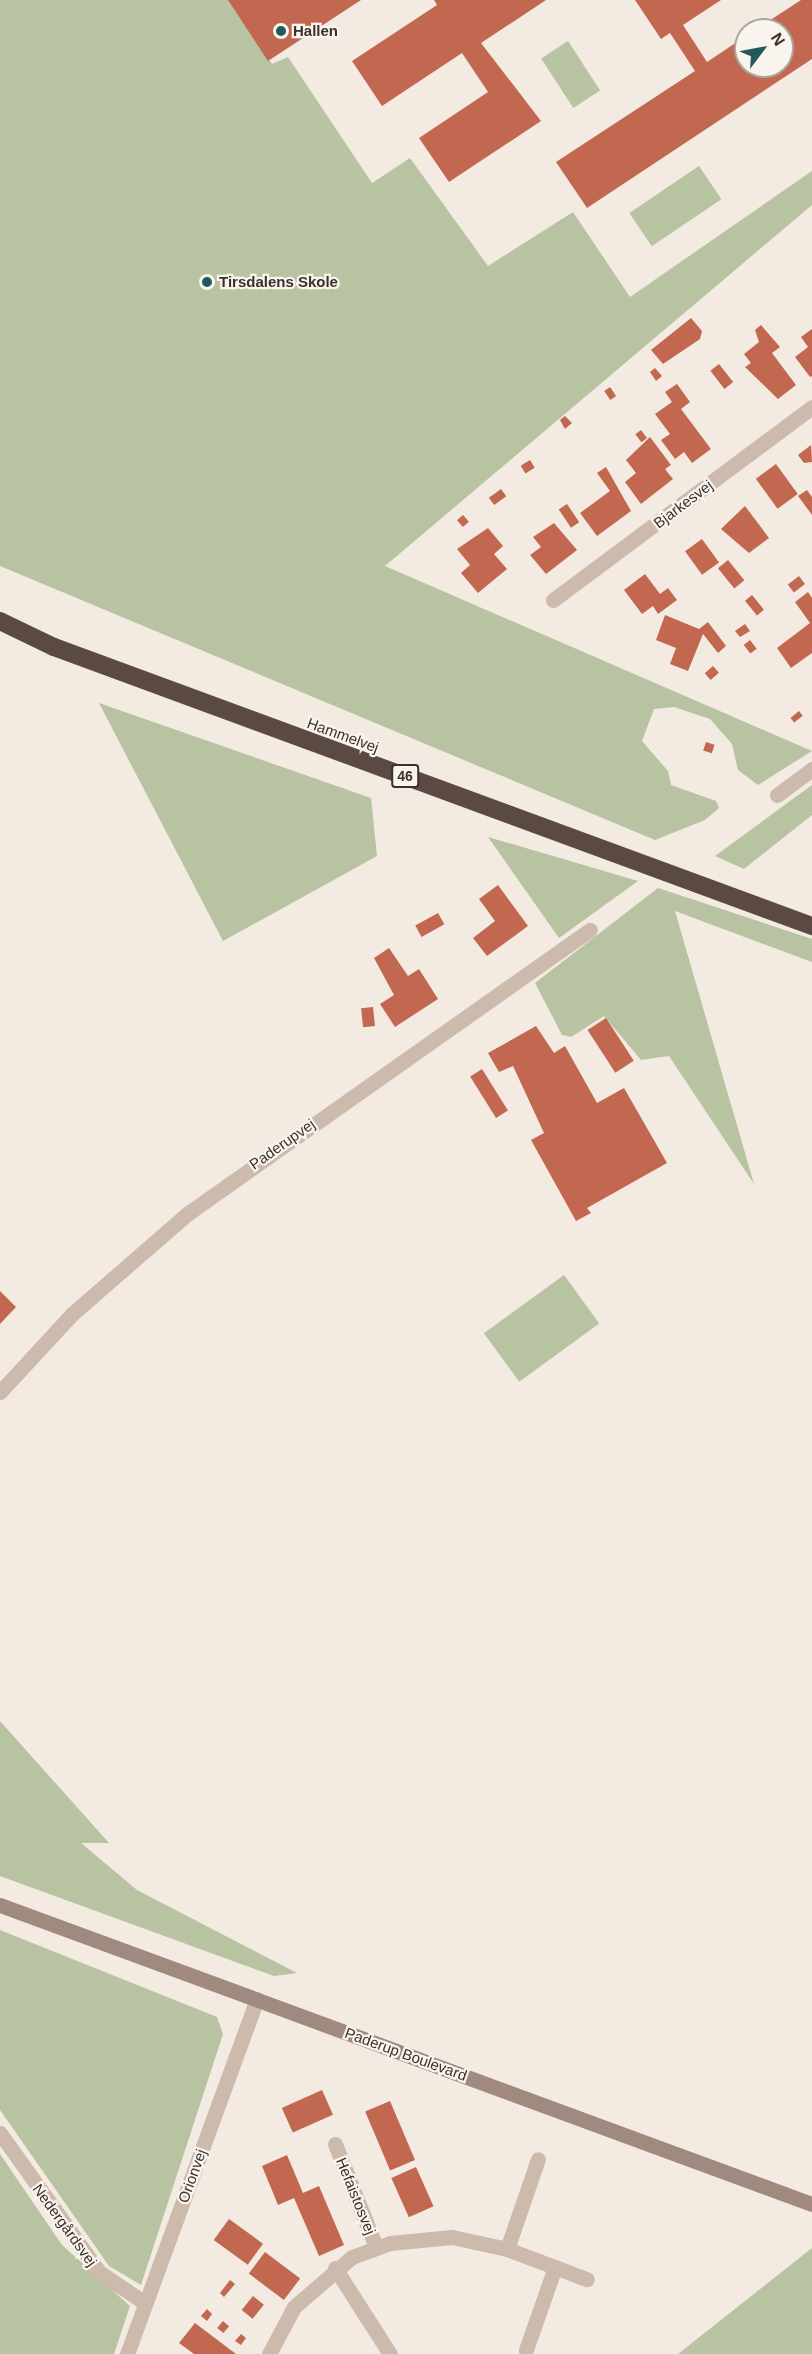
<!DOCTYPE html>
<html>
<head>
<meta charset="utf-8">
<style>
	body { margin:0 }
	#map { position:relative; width:812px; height:2354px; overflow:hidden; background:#f3eae2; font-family:Helvetica,sans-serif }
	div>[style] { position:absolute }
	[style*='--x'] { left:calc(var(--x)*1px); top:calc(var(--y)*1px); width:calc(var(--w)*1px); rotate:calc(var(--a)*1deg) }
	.green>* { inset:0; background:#b8c3a1; transform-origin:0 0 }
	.building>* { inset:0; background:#c36850; transform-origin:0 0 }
	.street>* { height:15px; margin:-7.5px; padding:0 7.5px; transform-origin:7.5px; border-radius:7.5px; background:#ccbaad }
	.secondary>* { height:15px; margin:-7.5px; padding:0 7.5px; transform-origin:7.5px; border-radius:7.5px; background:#a0897e }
	.highway>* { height:18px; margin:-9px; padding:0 9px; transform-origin:9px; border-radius:9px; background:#5b4a43 }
	.dots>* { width:16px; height:16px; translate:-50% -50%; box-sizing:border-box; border:3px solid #faf4ee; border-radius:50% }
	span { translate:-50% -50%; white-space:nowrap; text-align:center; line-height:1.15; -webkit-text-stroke:4.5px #faf4ee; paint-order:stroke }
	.shield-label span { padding:2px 4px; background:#faf4ee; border:2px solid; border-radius:4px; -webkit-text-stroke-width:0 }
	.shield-label { font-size:14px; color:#3a302c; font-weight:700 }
	.poi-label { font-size:15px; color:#3a302c; font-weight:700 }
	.left { translate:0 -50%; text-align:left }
	.street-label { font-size:15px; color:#3a302c }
	.north { position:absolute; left:734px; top:18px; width:60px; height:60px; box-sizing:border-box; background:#faf4ee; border:2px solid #ada6a0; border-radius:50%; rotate:58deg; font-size:16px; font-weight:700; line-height:24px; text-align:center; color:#3a302c }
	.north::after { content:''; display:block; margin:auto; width:21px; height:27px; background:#215a5b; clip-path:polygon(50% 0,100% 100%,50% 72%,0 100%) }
</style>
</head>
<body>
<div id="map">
	<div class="green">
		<i style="clip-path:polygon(0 0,230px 0,272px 64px,288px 57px,372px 183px,410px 158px,488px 266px,573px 212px,630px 297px,812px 171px,812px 205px,385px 566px,812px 751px,758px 785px,738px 770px,732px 744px,710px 719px,674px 707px,654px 709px,642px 741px,668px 771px,671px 785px,716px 801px,719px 808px,705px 820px,655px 840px,0 566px)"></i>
		<i style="left:568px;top:41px;width:59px;height:32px;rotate:57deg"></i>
		<i style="left:699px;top:166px;width:40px;height:84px;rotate:56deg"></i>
		<i style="clip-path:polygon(99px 703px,371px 798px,377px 856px,223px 941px)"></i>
		<i style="clip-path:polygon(812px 785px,812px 815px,744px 869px,715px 856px)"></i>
		<i style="clip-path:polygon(488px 837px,638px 881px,559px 938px)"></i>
		<i style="clip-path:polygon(658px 888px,812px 939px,812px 962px,675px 911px,754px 1184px,669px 1056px,641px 1060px,604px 1016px,571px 1037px,562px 1035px,535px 983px)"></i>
		<i style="left:564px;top:1275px;width:60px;height:99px;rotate:54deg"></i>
		<i style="clip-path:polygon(0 1721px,109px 1843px,81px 1843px,137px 1890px,297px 1973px,274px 1976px,0 1876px)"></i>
		<i style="clip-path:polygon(0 1930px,217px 2017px,223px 2034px,141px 2285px,109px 2266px,0 2110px)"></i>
		<i style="clip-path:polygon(0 2154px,62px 2245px,130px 2306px,114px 2354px,0 2354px)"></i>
		<i style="clip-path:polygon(812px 2248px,812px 2354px,678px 2354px)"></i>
	</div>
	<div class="building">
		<i style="clip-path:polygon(228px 0,361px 0,268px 61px)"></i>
		<i style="clip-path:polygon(434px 0,546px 0,481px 43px,541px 121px,449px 182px,419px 138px,488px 92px,462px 53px,382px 106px,352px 61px,437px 5px)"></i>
		<i style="clip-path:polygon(635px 0,721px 0,683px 25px,707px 62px,746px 36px,746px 66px,782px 66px,782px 30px,755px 30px,801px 0,812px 0,812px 59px,587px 208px,556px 162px,695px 71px,670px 33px,661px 39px)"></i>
		<i style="clip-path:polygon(691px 318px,702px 331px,700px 339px,663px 364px,651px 350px)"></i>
		<i style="clip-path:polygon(761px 325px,780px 347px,772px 353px,796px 385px,778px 399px,745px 367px,751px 363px,744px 354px,759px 342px,755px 330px)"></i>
		<i style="clip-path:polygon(812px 329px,812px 376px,810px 377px,795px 357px,808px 347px,801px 337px)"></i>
		<i style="left:719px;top:364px;width:23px;height:11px;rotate:52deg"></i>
		<i style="clip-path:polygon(655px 368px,662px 376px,656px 381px,650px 372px)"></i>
		<i style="clip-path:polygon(677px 384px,690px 402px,681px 409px,711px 449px,692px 463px,684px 452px,675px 459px,661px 440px,670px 434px,655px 414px,672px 402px,665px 392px)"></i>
		<i style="left:610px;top:387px;width:11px;height:7px;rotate:56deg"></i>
		<i style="clip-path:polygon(565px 416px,572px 423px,565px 429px,560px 420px)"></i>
		<i style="left:641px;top:430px;width:10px;height:7px;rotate:53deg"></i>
		<i style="clip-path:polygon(650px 437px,671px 465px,665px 469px,673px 479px,641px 504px,625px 482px,636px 473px,626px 460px)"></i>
		<i style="clip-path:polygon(811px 445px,812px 462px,804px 463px,798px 455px)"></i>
		<i style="left:530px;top:460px;width:9px;height:11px;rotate:58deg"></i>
		<i style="left:776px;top:464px;width:37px;height:25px;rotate:54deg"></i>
		<i style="clip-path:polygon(606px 467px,631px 511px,597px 536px,580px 513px,610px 491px,597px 473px)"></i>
		<i style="left:501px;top:489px;width:9px;height:15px;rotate:54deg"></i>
		<i style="clip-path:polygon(807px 490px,812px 497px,812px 515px,798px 496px)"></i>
		<i style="left:567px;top:504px;width:22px;height:10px;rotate:56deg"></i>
		<i style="clip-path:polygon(745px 506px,769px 538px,749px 553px,721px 529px)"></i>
		<i style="left:463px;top:515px;width:9px;height:8px;rotate:49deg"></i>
		<i style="clip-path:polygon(554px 523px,577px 550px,546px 574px,530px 555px,541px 547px,533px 537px)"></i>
		<i style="clip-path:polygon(488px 528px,503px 546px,494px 554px,507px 569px,478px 593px,461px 573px,470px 565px,457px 549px)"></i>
		<i style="left:702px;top:539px;width:29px;height:21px;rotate:54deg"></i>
		<i style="left:728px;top:560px;width:26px;height:13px;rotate:51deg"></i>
		<i style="clip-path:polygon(645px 574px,660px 594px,668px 588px,677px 600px,658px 614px,653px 606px,642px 614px,624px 590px)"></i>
		<i style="left:799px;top:576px;width:10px;height:14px;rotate:53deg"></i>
		<i style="clip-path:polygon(808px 592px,812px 598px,812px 653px,791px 668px,777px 648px,810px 623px,795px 602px)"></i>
		<i style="left:752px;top:595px;width:19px;height:9px;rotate:51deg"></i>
		<i style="clip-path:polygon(665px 615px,699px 629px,708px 622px,726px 646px,718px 653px,703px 634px,688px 671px,670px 664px,676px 648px,656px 640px)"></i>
		<i style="clip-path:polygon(745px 624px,750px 631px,740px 637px,735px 631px)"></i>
		<i style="left:750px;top:640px;width:11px;height:8px;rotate:52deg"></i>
		<i style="left:713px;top:666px;width:9px;height:11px;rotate:49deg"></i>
		<i style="left:799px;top:711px;width:6px;height:11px;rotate:51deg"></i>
		<i style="left:706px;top:742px;width:9px;height:9px;rotate:18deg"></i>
		<i style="clip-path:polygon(498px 885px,528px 926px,487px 956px,473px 938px,495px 921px,479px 899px)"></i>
		<i style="left:438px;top:913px;width:13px;height:26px;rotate:61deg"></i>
		<i style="clip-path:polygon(389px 948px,408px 976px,419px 969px,438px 999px,395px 1027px,380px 1004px,394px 995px,374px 958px)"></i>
		<i style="left:373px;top:1007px;width:19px;height:12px;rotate:84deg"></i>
		<i style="left:606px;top:1018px;width:51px;height:22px;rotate:57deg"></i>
		<i style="clip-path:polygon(536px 1026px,554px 1053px,565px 1046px,597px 1103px,624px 1088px,667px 1163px,587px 1208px,591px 1213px,576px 1221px,531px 1140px,544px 1133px,513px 1066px,499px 1072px,488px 1053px)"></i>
		<i style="left:482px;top:1069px;width:49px;height:14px;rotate:58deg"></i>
		<i style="clip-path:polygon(0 1291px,16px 1307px,0 1324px)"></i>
		<i style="left:322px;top:2090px;width:27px;height:44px;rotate:66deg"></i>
		<i style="left:390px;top:2101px;width:64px;height:27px;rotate:67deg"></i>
		<i style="clip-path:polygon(287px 2155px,303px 2193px,319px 2186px,344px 2245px,319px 2256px,294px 2198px,278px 2205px,262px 2166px)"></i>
		<i style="left:416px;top:2167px;width:43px;height:27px;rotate:66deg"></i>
		<i style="left:229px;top:2219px;width:42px;height:26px;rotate:36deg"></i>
		<i style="left:265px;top:2252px;width:44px;height:27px;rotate:37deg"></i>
		<i style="clip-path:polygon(230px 2280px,235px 2284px,224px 2297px,220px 2293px)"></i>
		<i style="left:253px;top:2296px;width:14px;height:18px;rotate:39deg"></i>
		<i style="clip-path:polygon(207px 2309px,212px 2314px,207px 2321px,201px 2316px)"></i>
		<i style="left:223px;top:2321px;width:8px;height:9px;rotate:40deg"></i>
		<i style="clip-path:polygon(195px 2323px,236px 2354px,194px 2354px,179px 2343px)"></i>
		<i style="clip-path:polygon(241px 2334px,246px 2338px,241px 2345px,235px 2341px)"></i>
	</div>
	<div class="street">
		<i style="--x:553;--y:600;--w:323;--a:-36.7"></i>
		<i style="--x:777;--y:795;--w:44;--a:-36.6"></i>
		<i style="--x:0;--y:1392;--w:106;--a:-47.3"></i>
		<i style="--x:72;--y:1314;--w:152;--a:-41"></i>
		<i style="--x:187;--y:1214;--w:493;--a:-35.2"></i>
		<i style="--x:0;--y:2133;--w:171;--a:54.5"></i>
		<i style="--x:99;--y:2272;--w:55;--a:34"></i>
		<i style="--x:335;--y:2144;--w:111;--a:68.3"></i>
		<i style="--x:507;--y:2249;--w:95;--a:-71"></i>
		<i style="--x:555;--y:2267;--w:34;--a:21"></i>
		<i style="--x:335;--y:2268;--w:102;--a:57.4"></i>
		<i style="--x:127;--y:2354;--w:378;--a:-69.9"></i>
		<i style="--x:269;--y:2354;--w:53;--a:-62"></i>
		<i style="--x:294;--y:2307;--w:77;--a:-40.8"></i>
		<i style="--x:352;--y:2257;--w:40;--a:-20.2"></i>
		<i style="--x:390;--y:2243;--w:62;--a:-5.5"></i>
		<i style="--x:452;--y:2237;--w:56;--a:12.3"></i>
		<i style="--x:507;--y:2249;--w:51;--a:20.6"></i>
		<i style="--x:555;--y:2267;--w:88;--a:109.3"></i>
	</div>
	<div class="secondary">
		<i style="--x:0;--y:1905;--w:865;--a:20.22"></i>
	</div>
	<div class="highway">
		<i style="--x:0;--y:621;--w:60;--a:25.7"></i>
		<i style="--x:54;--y:647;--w:808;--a:20.21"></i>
	</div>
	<div class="dots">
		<i style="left:281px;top:31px;background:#215a5b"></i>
		<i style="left:207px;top:282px;background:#215a5b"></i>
	</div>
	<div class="shield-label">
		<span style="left:405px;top:776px">46</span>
	</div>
	<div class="poi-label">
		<span class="left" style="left:293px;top:31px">Hallen</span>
		<span class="left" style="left:219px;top:282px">Tirsdalens Skole</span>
	</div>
	<div class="street-label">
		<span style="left:683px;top:504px;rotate:-37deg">Bjarkesvej</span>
		<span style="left:343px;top:735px;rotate:20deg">Hammelvej</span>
		<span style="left:282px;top:1144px;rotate:-35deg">Paderupvej</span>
		<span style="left:406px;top:2054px;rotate:20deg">Paderup Boulevard</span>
		<span style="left:192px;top:2176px;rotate:-70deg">Orionvej</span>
		<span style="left:356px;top:2196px;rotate:68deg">Hefaistosvej</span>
		<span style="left:65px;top:2225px;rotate:54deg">Nedergårdsvej</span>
	</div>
	<div class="north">N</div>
</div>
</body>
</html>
